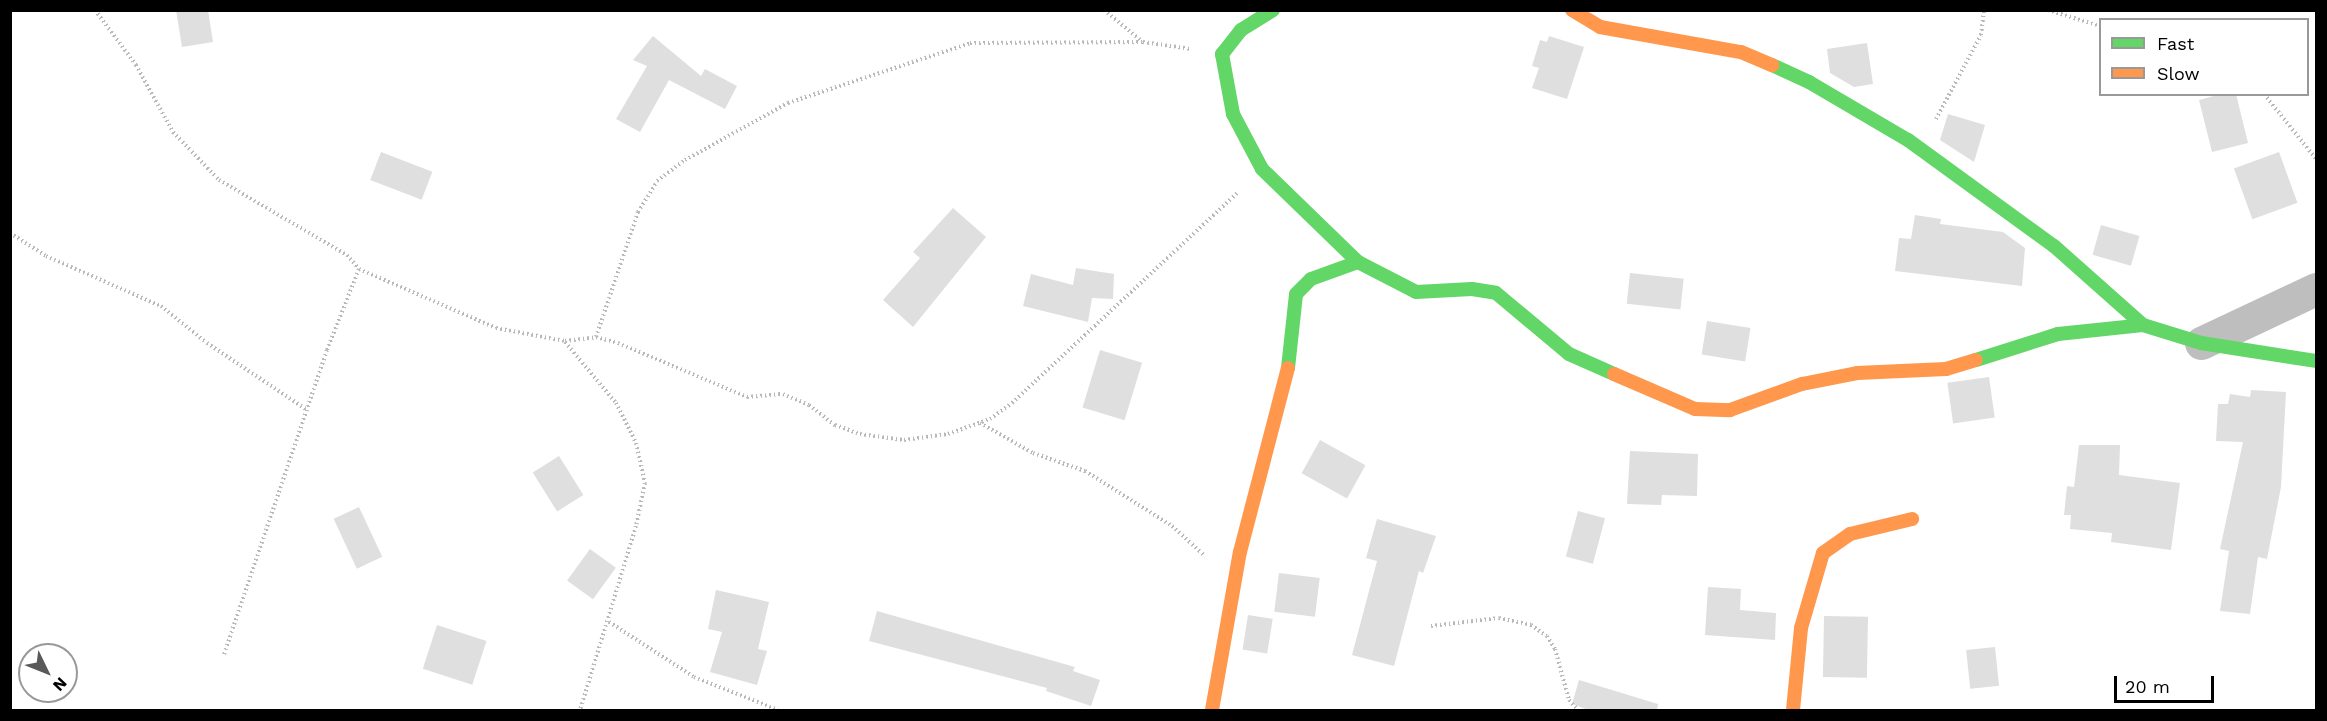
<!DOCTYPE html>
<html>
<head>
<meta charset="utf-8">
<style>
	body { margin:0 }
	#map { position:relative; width:2327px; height:721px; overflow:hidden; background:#fff; font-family:"Work Sans",sans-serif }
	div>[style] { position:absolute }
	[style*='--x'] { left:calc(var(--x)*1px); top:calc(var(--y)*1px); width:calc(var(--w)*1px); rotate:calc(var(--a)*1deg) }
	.building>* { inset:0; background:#dfdfdf; transform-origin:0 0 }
	.path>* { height:4px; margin-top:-2px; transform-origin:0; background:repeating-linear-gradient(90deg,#b9b9b9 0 1.5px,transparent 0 4.5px) }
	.street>* { height:33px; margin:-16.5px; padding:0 16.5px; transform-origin:16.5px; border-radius:16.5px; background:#bebebe }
	.fast>* { height:14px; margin:-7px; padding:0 7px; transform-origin:7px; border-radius:7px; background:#63d668 }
	.slow>* { height:14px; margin:-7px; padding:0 7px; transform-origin:7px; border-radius:7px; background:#ff974d }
	span { translate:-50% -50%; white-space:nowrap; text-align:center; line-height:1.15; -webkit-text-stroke:4.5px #fff; paint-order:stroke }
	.frame { position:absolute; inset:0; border:12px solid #000; pointer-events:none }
	.legend { position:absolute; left:2099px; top:18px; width:210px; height:78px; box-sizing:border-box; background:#fff; border:2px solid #999; margin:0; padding:8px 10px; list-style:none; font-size:18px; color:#000 }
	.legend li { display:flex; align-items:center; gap:12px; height:30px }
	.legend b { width:30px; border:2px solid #999 }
	.north { position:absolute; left:18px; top:643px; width:60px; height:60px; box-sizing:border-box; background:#fff; border:2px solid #999; border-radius:50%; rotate:133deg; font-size:16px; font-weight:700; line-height:24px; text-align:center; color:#000 }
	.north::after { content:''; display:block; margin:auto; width:21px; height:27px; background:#595959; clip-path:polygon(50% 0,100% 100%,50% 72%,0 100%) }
	.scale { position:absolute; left:2114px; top:676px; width:100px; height:27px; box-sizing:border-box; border:3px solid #000; border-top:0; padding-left:8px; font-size:18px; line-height:21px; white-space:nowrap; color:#000; -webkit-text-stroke:4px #fff; paint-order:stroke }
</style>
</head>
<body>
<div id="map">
	<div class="building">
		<i style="clip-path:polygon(176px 10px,208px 10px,213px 42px,182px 47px)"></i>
		<i style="clip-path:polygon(653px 36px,701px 76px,705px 69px,737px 86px,725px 109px,669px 80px,640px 132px,616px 119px,647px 66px,633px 60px)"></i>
		<i style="clip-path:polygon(1549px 36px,1584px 47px,1567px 99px,1532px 88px,1539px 68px,1532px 66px,1540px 40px,1547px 42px)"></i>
		<i style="clip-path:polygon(1867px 43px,1873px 84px,1854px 87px,1830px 73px,1827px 49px)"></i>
		<i style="clip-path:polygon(2221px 94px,2236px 94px,2248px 143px,2212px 152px,2199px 100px)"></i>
		<i style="clip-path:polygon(1948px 114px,1985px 125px,1974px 162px,1940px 140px)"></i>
		<i style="left:381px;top:152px;width:55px;height:30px;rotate:21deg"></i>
		<i style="left:2279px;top:152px;width:54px;height:48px;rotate:70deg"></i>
		<i style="clip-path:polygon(953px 208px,986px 237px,913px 327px,883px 300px,920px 258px,913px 252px)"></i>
		<i style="clip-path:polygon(1915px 215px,1941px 219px,1940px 224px,2003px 232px,2025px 248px,2022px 286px,1895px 271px,1899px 238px,1911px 239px)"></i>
		<i style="left:2101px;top:225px;width:40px;height:31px;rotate:16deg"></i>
		<i style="clip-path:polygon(1076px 268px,1114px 274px,1113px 299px,1092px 298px,1088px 322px,1023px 306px,1031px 274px,1073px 285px)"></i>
		<i style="left:1630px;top:273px;width:54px;height:31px;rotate:6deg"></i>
		<i style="left:1707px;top:321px;width:44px;height:34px;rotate:9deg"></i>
		<i style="left:1100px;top:350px;width:44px;height:60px;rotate:17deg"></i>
		<i style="left:1989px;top:377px;width:41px;height:42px;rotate:82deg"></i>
		<i style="clip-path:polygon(2251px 390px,2286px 392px,2281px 487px,2267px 559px,2258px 557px,2250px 614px,2220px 611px,2229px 551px,2220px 549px,2243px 442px,2216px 441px,2218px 404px,2228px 404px,2230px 394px,2250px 397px)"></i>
		<i style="left:1320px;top:440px;width:52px;height:38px;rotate:29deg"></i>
		<i style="clip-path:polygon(2079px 445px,2120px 445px,2119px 475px,2180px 483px,2171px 550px,2111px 542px,2112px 533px,2070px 529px,2071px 515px,2064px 515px,2067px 486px,2074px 487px)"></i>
		<i style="clip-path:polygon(1630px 451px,1698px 454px,1697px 496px,1662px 495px,1661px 505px,1627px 504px)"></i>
		<i style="left:559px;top:456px;width:46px;height:31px;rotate:58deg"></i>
		<i style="left:359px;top:507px;width:55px;height:28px;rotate:65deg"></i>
		<i style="left:1578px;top:511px;width:28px;height:47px;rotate:15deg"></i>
		<i style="clip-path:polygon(1377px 519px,1436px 536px,1423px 573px,1419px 571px,1394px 666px,1352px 655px,1377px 561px,1366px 558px)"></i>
		<i style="left:590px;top:549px;width:32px;height:39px;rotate:36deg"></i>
		<i style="left:1279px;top:573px;width:41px;height:39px;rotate:7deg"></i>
		<i style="clip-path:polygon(1708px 587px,1741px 589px,1740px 610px,1776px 613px,1775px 640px,1705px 635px)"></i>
		<i style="clip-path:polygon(716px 590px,769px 602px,758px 649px,767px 651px,757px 685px,710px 672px,722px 632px,708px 629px)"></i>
		<i style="clip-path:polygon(877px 611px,1075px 667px,1073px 671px,1100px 680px,1091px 706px,1046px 691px,1047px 688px,869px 641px)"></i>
		<i style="left:1248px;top:615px;width:25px;height:35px;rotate:9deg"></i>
		<i style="left:1824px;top:616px;width:44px;height:61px;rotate:1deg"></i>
		<i style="left:437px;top:625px;width:52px;height:46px;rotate:18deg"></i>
		<i style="left:1995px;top:647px;width:39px;height:29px;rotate:84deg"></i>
		<i style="clip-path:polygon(1579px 680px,1658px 704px,1657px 711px,1591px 711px,1572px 704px)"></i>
	</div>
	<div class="path">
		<i style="--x:95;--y:10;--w:69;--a:53.3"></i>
		<i style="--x:136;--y:65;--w:77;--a:61.1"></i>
		<i style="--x:173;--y:132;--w:66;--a:46.2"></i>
		<i style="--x:219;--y:180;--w:148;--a:30.4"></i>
		<i style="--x:347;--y:255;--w:18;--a:49"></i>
		<i style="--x:359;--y:269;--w:87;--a:111.6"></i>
		<i style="--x:327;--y:350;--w:321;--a:108.7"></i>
		<i style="--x:1104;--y:10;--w:50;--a:39.4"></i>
		<i style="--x:2048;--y:10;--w:54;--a:17.1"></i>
		<i style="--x:2264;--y:94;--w:83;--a:51.3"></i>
		<i style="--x:1936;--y:119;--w:95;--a:-61.8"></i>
		<i style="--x:1981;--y:35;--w:25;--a:-83"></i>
		<i style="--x:10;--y:233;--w:43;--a:32.6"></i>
		<i style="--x:46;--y:256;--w:125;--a:23.5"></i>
		<i style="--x:161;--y:306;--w:59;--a:38.8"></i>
		<i style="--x:207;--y:343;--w:120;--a:33.8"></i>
		<i style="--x:359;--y:269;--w:149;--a:23.3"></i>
		<i style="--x:496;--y:328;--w:70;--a:10.7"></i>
		<i style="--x:565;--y:341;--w:31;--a:-7"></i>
		<i style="--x:596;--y:337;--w:23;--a:15"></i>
		<i style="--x:618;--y:343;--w:140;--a:22.7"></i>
		<i style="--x:747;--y:397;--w:36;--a:-5"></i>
		<i style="--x:783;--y:394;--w:28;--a:23"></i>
		<i style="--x:809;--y:405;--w:33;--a:38"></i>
		<i style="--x:835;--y:425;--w:27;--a:20"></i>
		<i style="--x:860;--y:434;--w:44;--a:7.8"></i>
		<i style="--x:904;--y:440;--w:44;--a:-7.8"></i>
		<i style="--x:948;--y:434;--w:45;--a:-19.7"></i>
		<i style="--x:990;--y:419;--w:27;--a:-36"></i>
		<i style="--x:1012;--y:403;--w:309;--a:-43"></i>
		<i style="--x:596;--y:337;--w:132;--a:-71.4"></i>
		<i style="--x:638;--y:212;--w:36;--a:-58"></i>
		<i style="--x:657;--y:181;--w:35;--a:-37"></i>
		<i style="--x:685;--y:160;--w:118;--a:-29"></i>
		<i style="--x:788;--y:103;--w:192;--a:-18.2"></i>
		<i style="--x:970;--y:43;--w:173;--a:-0.3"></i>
		<i style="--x:1143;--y:42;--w:49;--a:8.3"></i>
		<i style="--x:565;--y:342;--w:80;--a:50.1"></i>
		<i style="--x:616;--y:403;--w:45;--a:63.4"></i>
		<i style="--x:636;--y:443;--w:41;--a:77.3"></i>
		<i style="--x:645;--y:483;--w:44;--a:101.8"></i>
		<i style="--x:636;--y:526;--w:192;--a:106.9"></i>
		<i style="--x:980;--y:423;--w:61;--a:29.5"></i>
		<i style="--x:1033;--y:453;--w:55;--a:19.1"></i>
		<i style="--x:1085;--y:471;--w:103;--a:32.3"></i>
		<i style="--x:1172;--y:526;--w:45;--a:42.3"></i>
		<i style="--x:609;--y:622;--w:101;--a:32.9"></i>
		<i style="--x:694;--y:677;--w:90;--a:21.4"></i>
		<i style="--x:1431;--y:626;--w:68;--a:-6.7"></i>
		<i style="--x:1499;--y:618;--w:33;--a:12"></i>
		<i style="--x:1531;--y:625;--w:19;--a:35"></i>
		<i style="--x:1547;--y:636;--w:15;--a:58"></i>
		<i style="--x:1555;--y:649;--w:53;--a:74.6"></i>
		<i style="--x:1569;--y:700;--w:13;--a:48"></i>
	</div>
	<div class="street">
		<i style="--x:2201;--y:343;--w:127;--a:-25.2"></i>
	</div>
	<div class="fast">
		<i style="--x:1273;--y:10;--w:38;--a:148"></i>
		<i style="--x:1241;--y:30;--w:31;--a:128"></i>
		<i style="--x:1222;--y:54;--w:61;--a:79.6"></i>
		<i style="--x:1233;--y:114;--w:62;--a:62.2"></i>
		<i style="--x:1262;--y:169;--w:134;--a:44.1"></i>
		<i style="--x:1358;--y:262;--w:65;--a:27.3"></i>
		<i style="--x:1416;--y:292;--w:56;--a:-3.1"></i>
		<i style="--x:1472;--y:289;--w:24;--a:9"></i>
		<i style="--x:1496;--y:293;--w:95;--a:39.9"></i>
		<i style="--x:1569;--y:354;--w:49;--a:24"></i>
		<i style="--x:1772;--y:65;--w:41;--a:24.7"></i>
		<i style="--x:1809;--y:82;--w:115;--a:30.4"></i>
		<i style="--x:1908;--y:140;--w:180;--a:36"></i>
		<i style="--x:2054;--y:246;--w:119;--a:41.6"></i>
		<i style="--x:1976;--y:360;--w:86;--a:-17.6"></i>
		<i style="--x:2058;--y:334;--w:85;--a:-6"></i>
		<i style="--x:2143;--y:325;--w:61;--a:17.2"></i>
		<i style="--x:2201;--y:343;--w:116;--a:8.9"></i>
		<i style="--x:1288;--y:368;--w:74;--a:-83.8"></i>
		<i style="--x:1296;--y:294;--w:21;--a:-45"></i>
		<i style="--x:1311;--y:279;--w:50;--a:-19.9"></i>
	</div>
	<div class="slow">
		<i style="--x:1572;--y:10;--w:33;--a:31"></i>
		<i style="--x:1600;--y:27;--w:143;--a:10.1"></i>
		<i style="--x:1741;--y:52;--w:34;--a:23"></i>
		<i style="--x:1614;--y:374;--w:88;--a:23.4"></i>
		<i style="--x:1695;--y:409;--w:35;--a:2"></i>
		<i style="--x:1730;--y:410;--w:77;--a:-19.9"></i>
		<i style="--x:1802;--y:384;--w:56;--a:-11.3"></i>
		<i style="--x:1857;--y:373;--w:89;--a:-2.6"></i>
		<i style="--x:1946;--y:369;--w:31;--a:-17"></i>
		<i style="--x:1212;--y:710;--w:160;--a:-80"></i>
		<i style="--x:1240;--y:552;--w:190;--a:-75.4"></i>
		<i style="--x:1793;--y:710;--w:82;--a:-84.4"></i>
		<i style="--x:1801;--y:628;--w:78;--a:-73.7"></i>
		<i style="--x:1823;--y:553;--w:33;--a:-35"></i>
		<i style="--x:1850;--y:534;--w:64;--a:-13.6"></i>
	</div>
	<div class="frame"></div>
	<ul class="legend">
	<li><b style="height:8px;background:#63d668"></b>Fast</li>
	<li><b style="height:8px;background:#ff974d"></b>Slow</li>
	</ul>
	<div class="north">N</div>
	<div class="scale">20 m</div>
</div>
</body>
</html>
